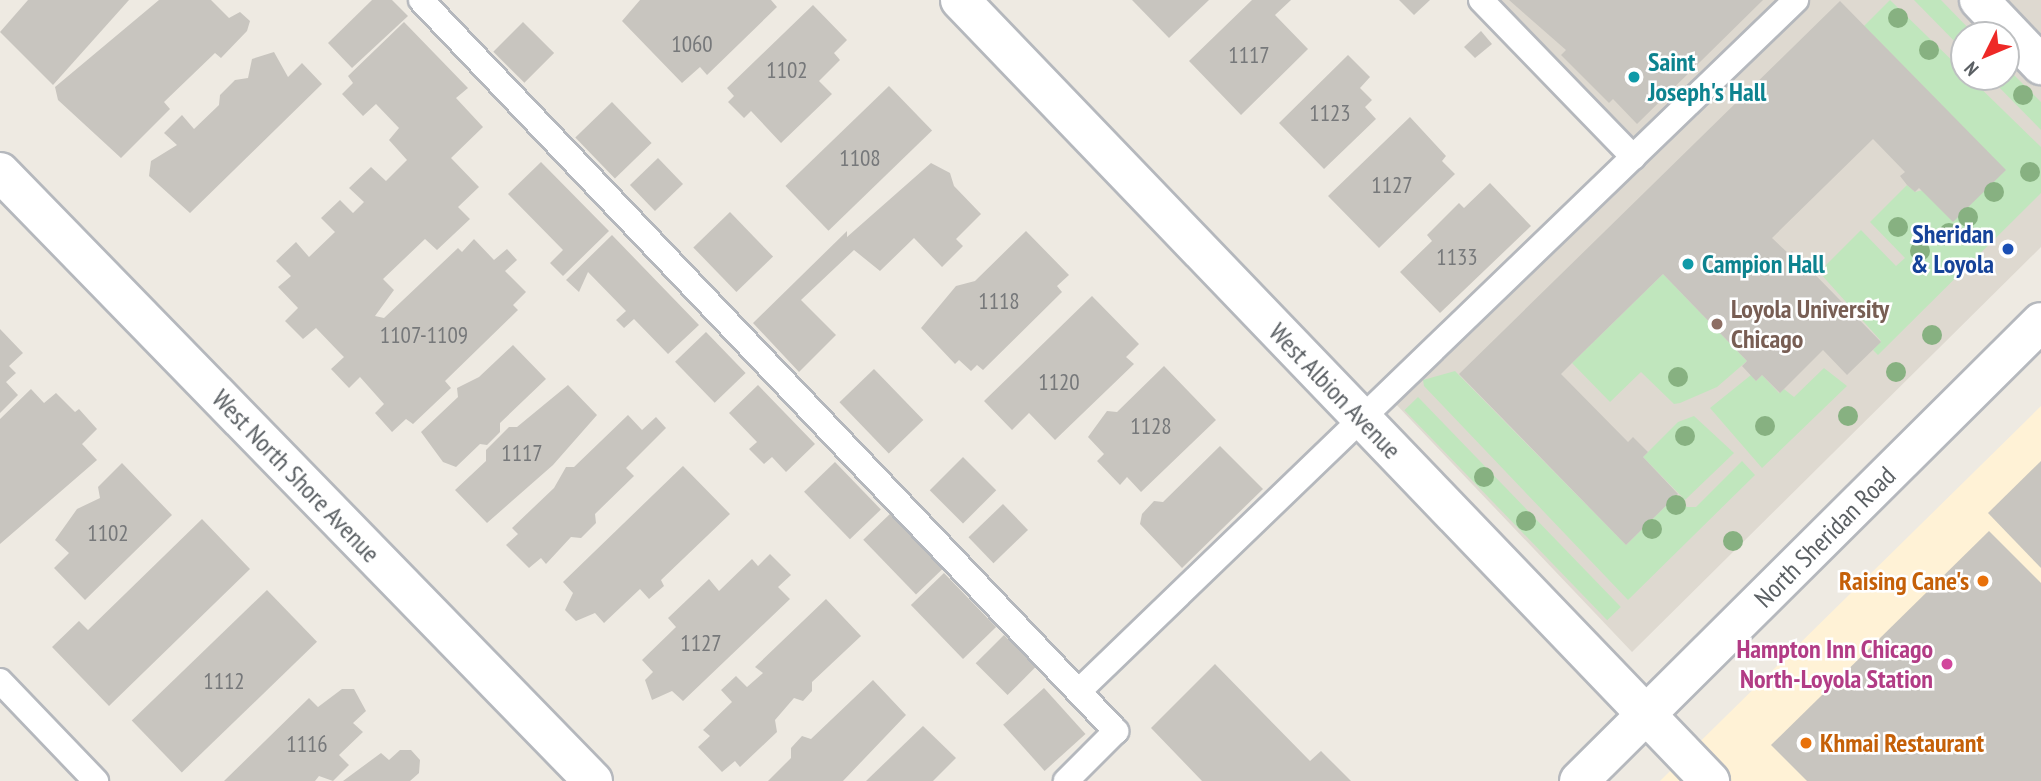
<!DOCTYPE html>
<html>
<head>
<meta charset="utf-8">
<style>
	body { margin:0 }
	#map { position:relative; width:2041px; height:781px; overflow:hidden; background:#eeeae2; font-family:"PT Sans Narrow",sans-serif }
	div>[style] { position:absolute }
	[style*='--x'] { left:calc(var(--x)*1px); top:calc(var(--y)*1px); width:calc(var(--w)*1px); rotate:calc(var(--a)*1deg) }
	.commercial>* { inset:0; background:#fff2d6 }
	.education>* { inset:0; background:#ded9d0 }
	.green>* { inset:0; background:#c0e6bd; transform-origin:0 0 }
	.building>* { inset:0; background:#c8c5bf; transform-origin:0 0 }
	.roads { filter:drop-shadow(2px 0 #b5b8bd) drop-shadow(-2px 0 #b5b8bd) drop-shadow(0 2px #b5b8bd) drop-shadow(0 -2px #b5b8bd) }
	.lane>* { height:24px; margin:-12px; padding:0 12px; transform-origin:12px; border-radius:12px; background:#fff }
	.street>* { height:38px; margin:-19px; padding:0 19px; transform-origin:19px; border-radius:19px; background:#fff }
	.secondary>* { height:38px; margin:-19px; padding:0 19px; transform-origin:19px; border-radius:19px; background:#fff }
	.trees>* { width:20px; height:20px; margin:-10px; border-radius:50%; background:#87b181 }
	.dots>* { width:19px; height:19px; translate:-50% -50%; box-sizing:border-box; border:4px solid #fff; border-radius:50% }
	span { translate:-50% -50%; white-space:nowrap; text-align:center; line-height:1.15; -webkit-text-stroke:5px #fff; paint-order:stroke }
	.number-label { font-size:23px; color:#76787a }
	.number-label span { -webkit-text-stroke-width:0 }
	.culture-label { font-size:26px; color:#0d838f; font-weight:700 }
	.left { translate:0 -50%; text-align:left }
	.transit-label { font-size:26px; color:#164399; font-weight:700 }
	.right { translate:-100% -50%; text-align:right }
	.education-label { font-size:26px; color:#785e54; font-weight:700 }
	.street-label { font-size:26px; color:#5a5f63 }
	.food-label { font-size:26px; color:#c56008; font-weight:700 }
	.hotel-label { font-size:26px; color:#b23c85; font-weight:700 }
	.north { position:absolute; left:1950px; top:21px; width:70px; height:70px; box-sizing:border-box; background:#fff; border:2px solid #bdbfc1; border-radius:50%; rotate:227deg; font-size:19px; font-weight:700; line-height:28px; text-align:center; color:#5a5f63 }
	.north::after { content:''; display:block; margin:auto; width:24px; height:32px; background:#ee2927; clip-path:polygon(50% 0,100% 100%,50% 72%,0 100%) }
</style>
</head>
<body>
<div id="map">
	<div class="commercial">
		<i style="clip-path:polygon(2041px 406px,2041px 781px,1660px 781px)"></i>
	</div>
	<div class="education">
		<i style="clip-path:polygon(evenodd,1487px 0,2041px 0,2041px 247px,1632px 652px,1392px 400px,1641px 158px,1487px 0,1964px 35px,2006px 35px,2006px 77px,1964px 77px,1964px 35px)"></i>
	</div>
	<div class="green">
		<i style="clip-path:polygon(1890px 0,2041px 147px,2041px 193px,1878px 355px,1873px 350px,1881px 341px,1819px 272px,1861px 230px,1896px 266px,1905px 258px,1870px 222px,1907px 185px,1915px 192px,2005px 170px,1864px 26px)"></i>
		<i style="clip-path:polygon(1914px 0,1941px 0,1975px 35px,1964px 35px,1964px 51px)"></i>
		<i style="clip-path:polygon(2006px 67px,2041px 102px,2041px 130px,1989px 77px,2006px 77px)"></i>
		<i style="clip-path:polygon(1663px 274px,1747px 361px,1717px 387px,1680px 403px,1674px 404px,1641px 372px,1610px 402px,1572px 363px)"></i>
		<i style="clip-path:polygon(1824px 368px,1847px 386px,1762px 468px,1710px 408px,1751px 375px,1756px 381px,1762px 375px,1779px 393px,1784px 389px,1794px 397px)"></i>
		<i style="clip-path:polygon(1455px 371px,1626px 545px,1676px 496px,1687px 507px,1696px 507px,1742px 461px,1755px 475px,1628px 600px,1424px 386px,1423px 380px)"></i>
		<i style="left:1418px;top:397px;width:292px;height:19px;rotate:46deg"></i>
		<i style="clip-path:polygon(1694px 416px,1734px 453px,1685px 500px,1643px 457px,1678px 422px)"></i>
	</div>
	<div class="building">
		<i style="clip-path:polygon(28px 0,129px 0,53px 85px,0 32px)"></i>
		<i style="clip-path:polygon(159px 0,211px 0,229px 18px,240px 12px,250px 21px,247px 31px,221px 58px,215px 53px,164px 102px,170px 109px,121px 158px,58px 100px,55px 87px)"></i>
		<i style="clip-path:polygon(372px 0,392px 0,408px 16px,352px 68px,328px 43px)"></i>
		<i style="clip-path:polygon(640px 0,771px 0,777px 7px,707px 75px,700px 67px,682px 83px,622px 21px)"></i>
		<i style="clip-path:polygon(1132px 0,1209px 0,1169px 38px)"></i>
		<i style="clip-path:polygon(1252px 0,1291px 0,1275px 15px,1308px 49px,1241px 115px,1189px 61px)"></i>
		<i style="clip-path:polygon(1399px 0,1430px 0,1414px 15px)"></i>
		<i style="clip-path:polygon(1509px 0,1763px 0,1637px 124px,1613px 99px,1609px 103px,1561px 55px,1566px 50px)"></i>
		<i style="clip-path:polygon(1840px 1px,2006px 170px,1953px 222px,1919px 188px,1915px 192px,1907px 185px,1900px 176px,1905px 172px,1873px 139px,1772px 238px,1789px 254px,1792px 251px,1881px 342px,1847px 375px,1823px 350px,1780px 393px,1762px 375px,1756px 381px,1742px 366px,1747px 361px,1663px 274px,1572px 363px,1561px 374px,1628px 442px,1633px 437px,1648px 452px,1643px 457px,1678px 494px,1626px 545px,1459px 374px)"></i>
		<i style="clip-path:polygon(813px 5px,847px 40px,834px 53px,840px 60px,819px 81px,832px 94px,781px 143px,751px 111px,744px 118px,728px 102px,734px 96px,727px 88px)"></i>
		<i style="clip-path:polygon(404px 22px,468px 88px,456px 98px,483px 127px,451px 158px,479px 187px,458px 207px,470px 219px,437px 250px,425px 239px,383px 279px,394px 290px,375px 316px,384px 318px,458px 248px,462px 252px,474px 239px,494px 260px,507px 249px,517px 260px,505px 271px,526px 292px,513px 305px,518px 310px,445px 381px,451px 388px,413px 424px,406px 419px,392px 432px,375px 413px,384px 404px,360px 377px,349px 388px,331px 369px,344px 357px,338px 351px,316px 328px,303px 339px,285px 321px,298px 308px,278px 287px,291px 276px,276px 261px,296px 242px,309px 257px,335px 232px,321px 218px,340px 200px,353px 213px,364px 202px,349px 188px,371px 167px,386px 181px,407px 160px,389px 140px,399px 128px,376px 104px,363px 116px,342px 94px,353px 83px,348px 76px)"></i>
		<i style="left:523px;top:22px;width:44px;height:42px;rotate:45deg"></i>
		<i style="clip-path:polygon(1481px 31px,1492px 44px,1475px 58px,1464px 47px)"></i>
		<i style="clip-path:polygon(274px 52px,288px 77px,302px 63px,322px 84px,190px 213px,149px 176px,151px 161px,177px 145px,164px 133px,182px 115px,194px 129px,219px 105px,220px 95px,235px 80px,248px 78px,252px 59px)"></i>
		<i style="clip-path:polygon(1348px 55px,1370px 77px,1360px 88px,1372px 100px,1365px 107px,1376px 119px,1324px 169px,1279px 123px)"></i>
		<i style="left:889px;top:86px;width:62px;height:144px;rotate:46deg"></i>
		<i style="left:612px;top:102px;width:57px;height:51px;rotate:46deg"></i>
		<i style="clip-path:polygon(1410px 117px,1446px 156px,1442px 161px,1455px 174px,1379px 248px,1328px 196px)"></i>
		<i style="left:658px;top:158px;width:36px;height:39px;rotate:46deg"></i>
		<i style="clip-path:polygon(541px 162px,609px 231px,563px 276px,550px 263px,563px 250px,508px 194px)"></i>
		<i style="clip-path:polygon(931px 163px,950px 173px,954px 186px,981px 214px,956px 239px,963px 246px,942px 267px,914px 238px,880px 271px,854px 250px,801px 300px,836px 335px,799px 372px,753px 323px,847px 231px,847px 237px)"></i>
		<i style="clip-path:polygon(1490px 183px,1531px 226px,1440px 313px,1400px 272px,1432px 241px,1427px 235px,1459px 203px,1464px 208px)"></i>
		<i style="left:730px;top:212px;width:62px;height:51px;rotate:46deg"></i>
		<i style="clip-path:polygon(1026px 231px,1069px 275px,1057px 286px,1062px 292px,983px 370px,977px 365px,971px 371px,959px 360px,955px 364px,921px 328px,956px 286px,975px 281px)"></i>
		<i style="clip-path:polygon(612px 235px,699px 325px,668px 354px,634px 319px,624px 328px,616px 320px,626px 311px,588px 272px,579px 292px,566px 280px)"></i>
		<i style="clip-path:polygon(1092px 296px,1139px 344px,1126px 357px,1134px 364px,1055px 440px,1029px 413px,1012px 430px,984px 401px)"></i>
		<i style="clip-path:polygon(0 329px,23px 353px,9px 366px,16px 373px,6px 382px,18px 395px,0 413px)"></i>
		<i style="left:706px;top:332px;width:57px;height:43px;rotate:46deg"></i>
		<i style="clip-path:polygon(513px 345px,546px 379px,500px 423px,500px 432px,487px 445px,480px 444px,456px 467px,443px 462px,421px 432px,458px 397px,457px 388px,479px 377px)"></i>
		<i style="clip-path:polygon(1164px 366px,1216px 420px,1141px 492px,1127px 477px,1120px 485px,1097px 461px,1104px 454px,1088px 437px,1107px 411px,1117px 412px)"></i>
		<i style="left:874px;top:369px;width:71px;height:48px;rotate:46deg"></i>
		<i style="clip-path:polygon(568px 385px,597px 415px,553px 465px,487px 523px,455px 490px,486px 461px,486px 450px,509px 427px,517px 427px)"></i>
		<i style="clip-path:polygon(758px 385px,815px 444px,786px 472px,772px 457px,764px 464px,749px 449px,757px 442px,729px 413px)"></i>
		<i style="clip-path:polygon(31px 389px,44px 403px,56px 393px,75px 412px,79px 409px,97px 429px,82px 444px,97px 460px,0 544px,0 419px)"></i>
		<i style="clip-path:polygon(628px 415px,642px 430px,656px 417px,666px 428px,626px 468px,634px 476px,595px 514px,596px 523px,581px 538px,571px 537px,546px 564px,541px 558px,529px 568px,506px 545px,518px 534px,512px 528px,554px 488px,566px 467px,574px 467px)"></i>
		<i style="clip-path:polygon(1220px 446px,1263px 489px,1182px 568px,1140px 524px,1142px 514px,1154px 501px,1163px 502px)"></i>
		<i style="left:963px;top:457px;width:47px;height:47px;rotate:45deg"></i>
		<i style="clip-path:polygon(2041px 461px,2041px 568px,1988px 513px)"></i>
		<i style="left:835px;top:462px;width:66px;height:43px;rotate:46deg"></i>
		<i style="clip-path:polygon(122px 463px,172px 515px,85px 600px,54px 568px,69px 553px,55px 540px,77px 509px,100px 498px,98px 487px)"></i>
		<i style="clip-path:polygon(683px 466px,730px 514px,661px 580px,664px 586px,649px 599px,640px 589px,604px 623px,595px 613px,576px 621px,565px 610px,573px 593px,563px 582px)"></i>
		<i style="left:1003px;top:504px;width:36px;height:48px;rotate:46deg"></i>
		<i style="left:892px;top:512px;width:76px;height:40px;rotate:46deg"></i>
		<i style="clip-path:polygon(202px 519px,250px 569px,109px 706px,52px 647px,79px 621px,88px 630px)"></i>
		<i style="clip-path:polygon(1989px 531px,2041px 583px,2041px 781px,1807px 781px,1771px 745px)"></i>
		<i style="clip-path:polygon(770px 554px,791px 575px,778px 587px,790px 599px,683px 701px,672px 691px,652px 700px,645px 680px,653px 672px,642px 660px,676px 627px,668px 618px,709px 579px,719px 591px,752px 559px,758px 566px)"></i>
		<i style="left:944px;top:573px;width:75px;height:46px;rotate:46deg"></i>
		<i style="left:267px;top:590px;width:72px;height:188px;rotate:46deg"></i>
		<i style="clip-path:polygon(826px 599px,861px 636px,812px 682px,812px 691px,803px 701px,794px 698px,775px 720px,777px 732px,740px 767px,735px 761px,722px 772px,698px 747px,710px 736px,703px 730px,732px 702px,721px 690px,736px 676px,747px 687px,763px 673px,755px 667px)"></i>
		<i style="left:1004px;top:635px;width:45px;height:40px;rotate:45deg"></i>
		<i style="clip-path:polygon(1215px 664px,1310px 761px,1321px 751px,1351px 781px,1202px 781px,1151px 728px)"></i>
		<i style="clip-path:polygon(873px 680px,906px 715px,843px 781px,768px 781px,791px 758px,791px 748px,802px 736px,811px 739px)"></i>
		<i style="left:1044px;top:688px;width:62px;height:55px;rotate:48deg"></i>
		<i style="clip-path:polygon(342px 689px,354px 689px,366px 711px,353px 723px,363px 732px,339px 755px,349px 765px,333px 781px,319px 776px,315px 781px,224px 781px,309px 698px,318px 707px)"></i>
		<i style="clip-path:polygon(923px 726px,956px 758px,933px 781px,866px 781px)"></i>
		<i style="clip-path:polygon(400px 750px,411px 750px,420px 760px,419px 773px,410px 781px,343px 781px,381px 753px,389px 760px)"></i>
	</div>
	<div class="roads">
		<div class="lane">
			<i style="--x:421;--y:0;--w:1009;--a:46.45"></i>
			<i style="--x:1116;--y:731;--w:71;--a:135"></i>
			<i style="--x:1481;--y:0;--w:219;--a:45.9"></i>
			<i style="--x:0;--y:681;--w:139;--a:46.2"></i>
			<i style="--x:1079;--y:691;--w:996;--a:-43.94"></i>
		</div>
		<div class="street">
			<i style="--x:960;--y:0;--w:1083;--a:46.16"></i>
			<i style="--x:1979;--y:0;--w:90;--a:46.4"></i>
			<i style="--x:0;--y:172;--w:850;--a:45.76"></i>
		</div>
		<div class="secondary">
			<i style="--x:1579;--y:781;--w:651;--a:-44.81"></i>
		</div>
	</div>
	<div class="trees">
		<i style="left:1898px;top:18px"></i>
		<i style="left:1929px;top:50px"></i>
		<i style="left:2023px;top:95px"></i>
		<i style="left:2030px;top:172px"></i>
		<i style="left:1994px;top:192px"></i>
		<i style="left:1968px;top:217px"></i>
		<i style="left:1898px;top:227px"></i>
		<i style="left:1949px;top:233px"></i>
		<i style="left:1920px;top:251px"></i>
		<i style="left:1932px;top:335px"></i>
		<i style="left:1896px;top:372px"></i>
		<i style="left:1678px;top:377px"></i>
		<i style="left:1848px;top:416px"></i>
		<i style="left:1765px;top:426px"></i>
		<i style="left:1685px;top:436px"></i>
		<i style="left:1484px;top:477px"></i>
		<i style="left:1676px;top:505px"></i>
		<i style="left:1526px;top:521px"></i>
		<i style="left:1652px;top:529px"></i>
		<i style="left:1733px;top:541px"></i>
	</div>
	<div class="dots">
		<i style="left:1634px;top:77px;background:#0f9aa8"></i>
		<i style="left:2008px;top:249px;background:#1a4fb4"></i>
		<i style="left:1688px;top:264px;background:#0f9aa8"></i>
		<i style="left:1717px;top:324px;background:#8d6e63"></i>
		<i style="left:1983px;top:581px;background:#e8710a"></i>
		<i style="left:1947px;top:664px;background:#d1479c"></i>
		<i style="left:1806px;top:743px;background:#e8710a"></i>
	</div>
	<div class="number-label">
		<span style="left:692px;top:44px">1060</span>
		<span style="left:1249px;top:55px">1117</span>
		<span style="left:787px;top:70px">1102</span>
		<span style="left:1330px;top:113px">1123</span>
		<span style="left:860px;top:158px">1108</span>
		<span style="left:1392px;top:185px">1127</span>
		<span style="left:1457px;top:257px">1133</span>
		<span style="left:999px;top:301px">1118</span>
		<span style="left:424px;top:335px">1107-1109</span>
		<span style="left:1059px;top:382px">1120</span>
		<span style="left:1151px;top:426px">1128</span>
		<span style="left:522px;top:453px">1117</span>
		<span style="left:108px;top:533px">1102</span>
		<span style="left:701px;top:643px">1127</span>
		<span style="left:224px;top:681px">1112</span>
		<span style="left:307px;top:744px">1116</span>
	</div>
	<div class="culture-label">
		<span class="left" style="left:1648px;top:77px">Saint<br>Joseph's Hall</span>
		<span class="left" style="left:1702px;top:264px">Campion Hall</span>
	</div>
	<div class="transit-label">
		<span class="right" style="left:1994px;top:249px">Sheridan<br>&amp; Loyola</span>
	</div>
	<div class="education-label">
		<span class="left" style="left:1731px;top:324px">Loyola University<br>Chicago</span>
	</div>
	<div class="street-label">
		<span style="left:1335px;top:391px;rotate:46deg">West Albion Avenue</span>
		<span style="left:296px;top:476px;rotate:46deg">West North Shore Avenue</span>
		<span style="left:1825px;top:537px;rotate:-45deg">North Sheridan Road</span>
	</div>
	<div class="food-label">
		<span class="right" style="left:1969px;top:581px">Raising Cane's</span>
		<span class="left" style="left:1820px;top:743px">Khmai Restaurant</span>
	</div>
	<div class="hotel-label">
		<span class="right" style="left:1933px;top:664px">Hampton Inn Chicago<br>North-Loyola Station</span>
	</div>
	<div class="north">N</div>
</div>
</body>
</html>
